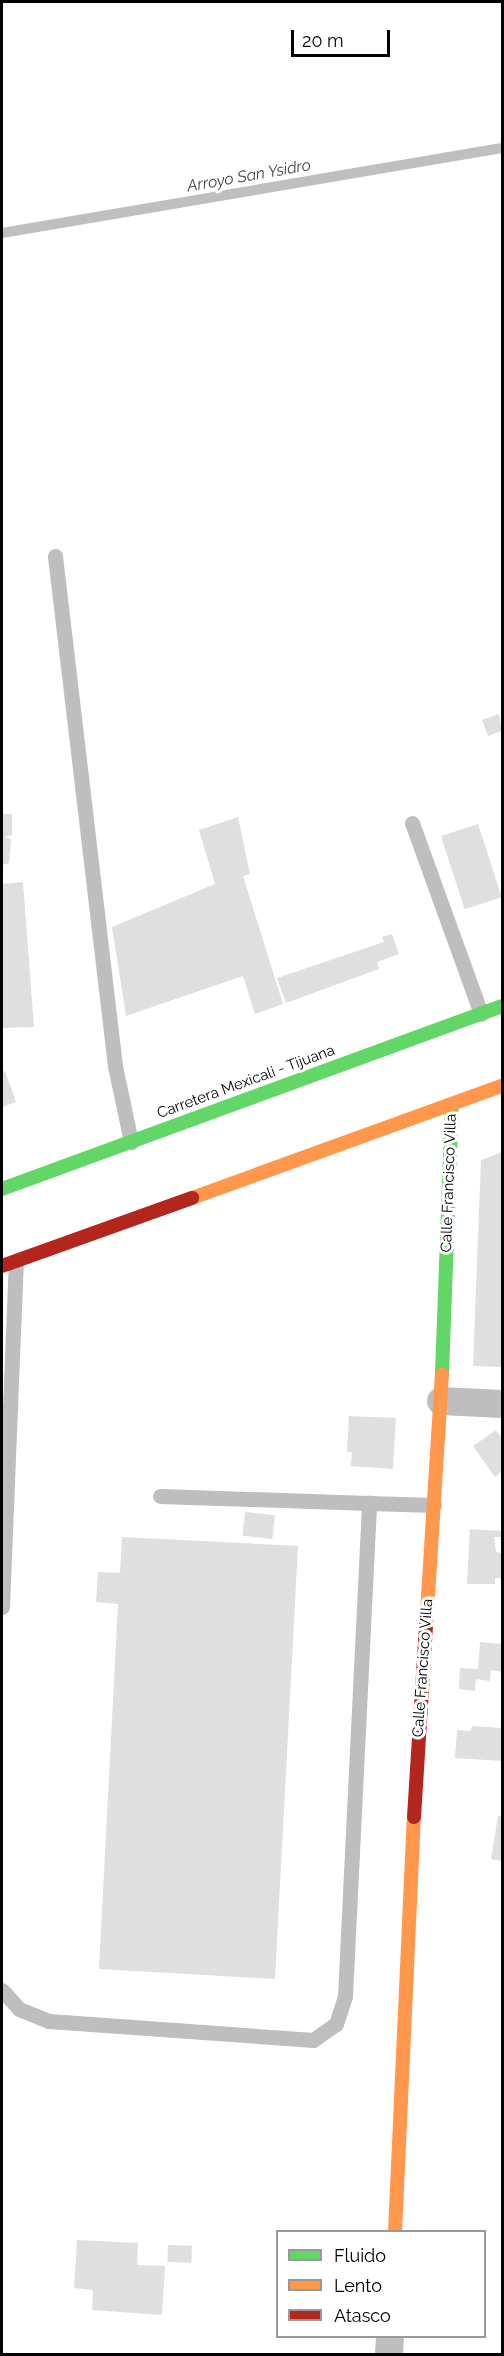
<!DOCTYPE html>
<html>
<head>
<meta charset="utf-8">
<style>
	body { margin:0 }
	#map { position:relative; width:504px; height:2356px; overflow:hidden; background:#fff; font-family:Raleway,sans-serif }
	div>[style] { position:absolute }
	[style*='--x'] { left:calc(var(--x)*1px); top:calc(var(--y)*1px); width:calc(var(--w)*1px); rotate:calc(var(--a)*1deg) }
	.stream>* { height:10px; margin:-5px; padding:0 5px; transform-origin:5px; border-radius:5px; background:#bfbfbf }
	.building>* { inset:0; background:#dfdfdf; transform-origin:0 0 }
	.lane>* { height:15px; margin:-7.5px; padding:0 7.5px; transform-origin:7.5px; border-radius:7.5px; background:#bebebe }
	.street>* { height:28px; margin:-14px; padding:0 14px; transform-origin:14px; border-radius:14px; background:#bebebe }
	.fast>* { height:14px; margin:-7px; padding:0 7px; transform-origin:7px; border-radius:7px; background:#63d668 }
	.slow>* { height:14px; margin:-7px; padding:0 7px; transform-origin:7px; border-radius:7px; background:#ff974d }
	.jam>* { height:14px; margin:-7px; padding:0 7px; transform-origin:7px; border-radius:7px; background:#b3261e }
	span { translate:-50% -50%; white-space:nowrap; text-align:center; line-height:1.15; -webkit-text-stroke:6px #fff; paint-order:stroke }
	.street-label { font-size:15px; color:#000 }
	.water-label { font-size:16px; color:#444; font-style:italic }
	.frame { position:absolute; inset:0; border:3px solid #000; pointer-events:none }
	.legend { position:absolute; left:276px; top:2230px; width:210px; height:108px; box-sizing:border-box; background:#fff; border:2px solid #999; margin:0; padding:8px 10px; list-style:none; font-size:18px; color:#000 }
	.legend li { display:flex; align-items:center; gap:12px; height:30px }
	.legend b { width:30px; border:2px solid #999 }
	.scale { position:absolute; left:291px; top:30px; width:99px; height:27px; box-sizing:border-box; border:3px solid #000; border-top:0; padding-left:8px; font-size:18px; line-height:21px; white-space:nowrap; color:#000; -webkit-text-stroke:4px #fff; paint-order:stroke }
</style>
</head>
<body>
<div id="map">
	<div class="stream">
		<i style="--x:2;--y:233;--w:507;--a:-9.65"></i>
	</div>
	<div class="building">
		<i style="clip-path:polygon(499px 714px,502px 731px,488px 736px,482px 720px)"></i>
		<i style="clip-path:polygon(2px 814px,12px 814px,12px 835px,5px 837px,11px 839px,9px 863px,2px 865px)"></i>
		<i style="clip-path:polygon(238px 817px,250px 874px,243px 876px,283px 1004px,255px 1014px,243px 976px,126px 1016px,112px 927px,215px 884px,199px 830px)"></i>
		<i style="left:478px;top:824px;width:77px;height:39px;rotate:72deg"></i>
		<i style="clip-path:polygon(23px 882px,34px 1027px,2px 1028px,2px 884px)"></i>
		<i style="clip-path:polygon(392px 934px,399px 954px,377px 962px,379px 969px,286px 1003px,277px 978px,384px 942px,382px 937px)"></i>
		<i style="clip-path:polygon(5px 1071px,16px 1102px,2px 1107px,2px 1072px)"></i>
		<i style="clip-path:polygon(502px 1152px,502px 1367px,473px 1366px,481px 1160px)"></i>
		<i style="clip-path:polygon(349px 1416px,396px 1418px,393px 1469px,351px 1466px,352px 1452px,347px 1452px)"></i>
		<i style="clip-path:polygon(496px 1430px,502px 1439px,502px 1471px,495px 1477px,473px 1446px)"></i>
		<i style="left:245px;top:1512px;width:30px;height:24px;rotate:6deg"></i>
		<i style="clip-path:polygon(470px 1529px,502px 1531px,502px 1537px,494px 1537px,496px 1552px,502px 1553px,502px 1578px,495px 1578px,495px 1584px,467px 1584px)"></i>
		<i style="clip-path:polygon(122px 1537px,298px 1546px,275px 1979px,99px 1969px,118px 1604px,96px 1602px,98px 1572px,120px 1573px)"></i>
		<i style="clip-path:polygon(480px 1642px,502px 1644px,502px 1672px,491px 1670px,490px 1681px,476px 1679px,475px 1691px,459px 1689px,460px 1668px,478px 1669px)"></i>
		<i style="clip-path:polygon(472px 1726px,502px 1728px,502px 1761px,455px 1758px,457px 1730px,471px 1731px)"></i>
		<i style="clip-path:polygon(498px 1816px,502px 1816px,502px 1861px,491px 1859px)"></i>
		<i style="clip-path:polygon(77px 2240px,138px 2243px,137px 2265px,165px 2266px,162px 2315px,92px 2310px,93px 2290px,74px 2288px)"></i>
		<i style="left:168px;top:2245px;width:24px;height:17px;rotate:2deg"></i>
	</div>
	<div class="lane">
		<i style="--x:55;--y:556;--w:514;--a:83.29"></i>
		<i style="--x:115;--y:1066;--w:78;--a:78.1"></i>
		<i style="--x:412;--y:823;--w:203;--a:70.1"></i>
		<i style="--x:160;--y:1496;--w:209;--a:1.9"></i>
		<i style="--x:2;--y:1607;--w:346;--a:-87.7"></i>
		<i style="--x:2;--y:1990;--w:25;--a:48"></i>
		<i style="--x:19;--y:2009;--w:32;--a:22"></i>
		<i style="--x:49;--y:2021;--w:265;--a:4.1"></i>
		<i style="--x:313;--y:2040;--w:28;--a:-35"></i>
		<i style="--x:336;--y:2024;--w:29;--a:-72"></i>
		<i style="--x:345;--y:1996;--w:494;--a:-87.2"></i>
		<i style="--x:369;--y:1503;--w:65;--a:1.8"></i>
	</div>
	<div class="street">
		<i style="--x:441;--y:1401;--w:61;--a:2.8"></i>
		<i style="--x:389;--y:2354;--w:18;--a:-87"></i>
	</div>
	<div class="fast">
		<i style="--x:2;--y:1189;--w:532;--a:-20.1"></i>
		<i style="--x:442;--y:1374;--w:269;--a:-87.9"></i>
	</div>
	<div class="slow">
		<i style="--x:192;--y:1198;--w:330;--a:-19.9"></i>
		<i style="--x:427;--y:1612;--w:238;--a:-86.4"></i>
		<i style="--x:395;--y:2232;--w:415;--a:-87.4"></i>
	</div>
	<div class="jam">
		<i style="--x:2;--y:1266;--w:202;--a:-19.7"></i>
		<i style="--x:414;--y:1817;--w:205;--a:-86.4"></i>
	</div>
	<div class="street-label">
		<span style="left:246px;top:1082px;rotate:-20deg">Carretera Mexicali - Tijuana</span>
		<span style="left:449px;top:1183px;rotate:-88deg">Calle Francisco Villa</span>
		<span style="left:423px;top:1668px;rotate:-86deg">Calle Francisco Villa</span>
	</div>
	<div class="water-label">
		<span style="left:249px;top:176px;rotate:-10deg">Arroyo San Ysidro</span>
	</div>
	<div class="frame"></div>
	<ul class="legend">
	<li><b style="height:8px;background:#63d668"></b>Fluido</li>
	<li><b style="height:8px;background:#ff974d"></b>Lento</li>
	<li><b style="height:8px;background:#b3261e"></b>Atasco</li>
	</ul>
	<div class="scale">20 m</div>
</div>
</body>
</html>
